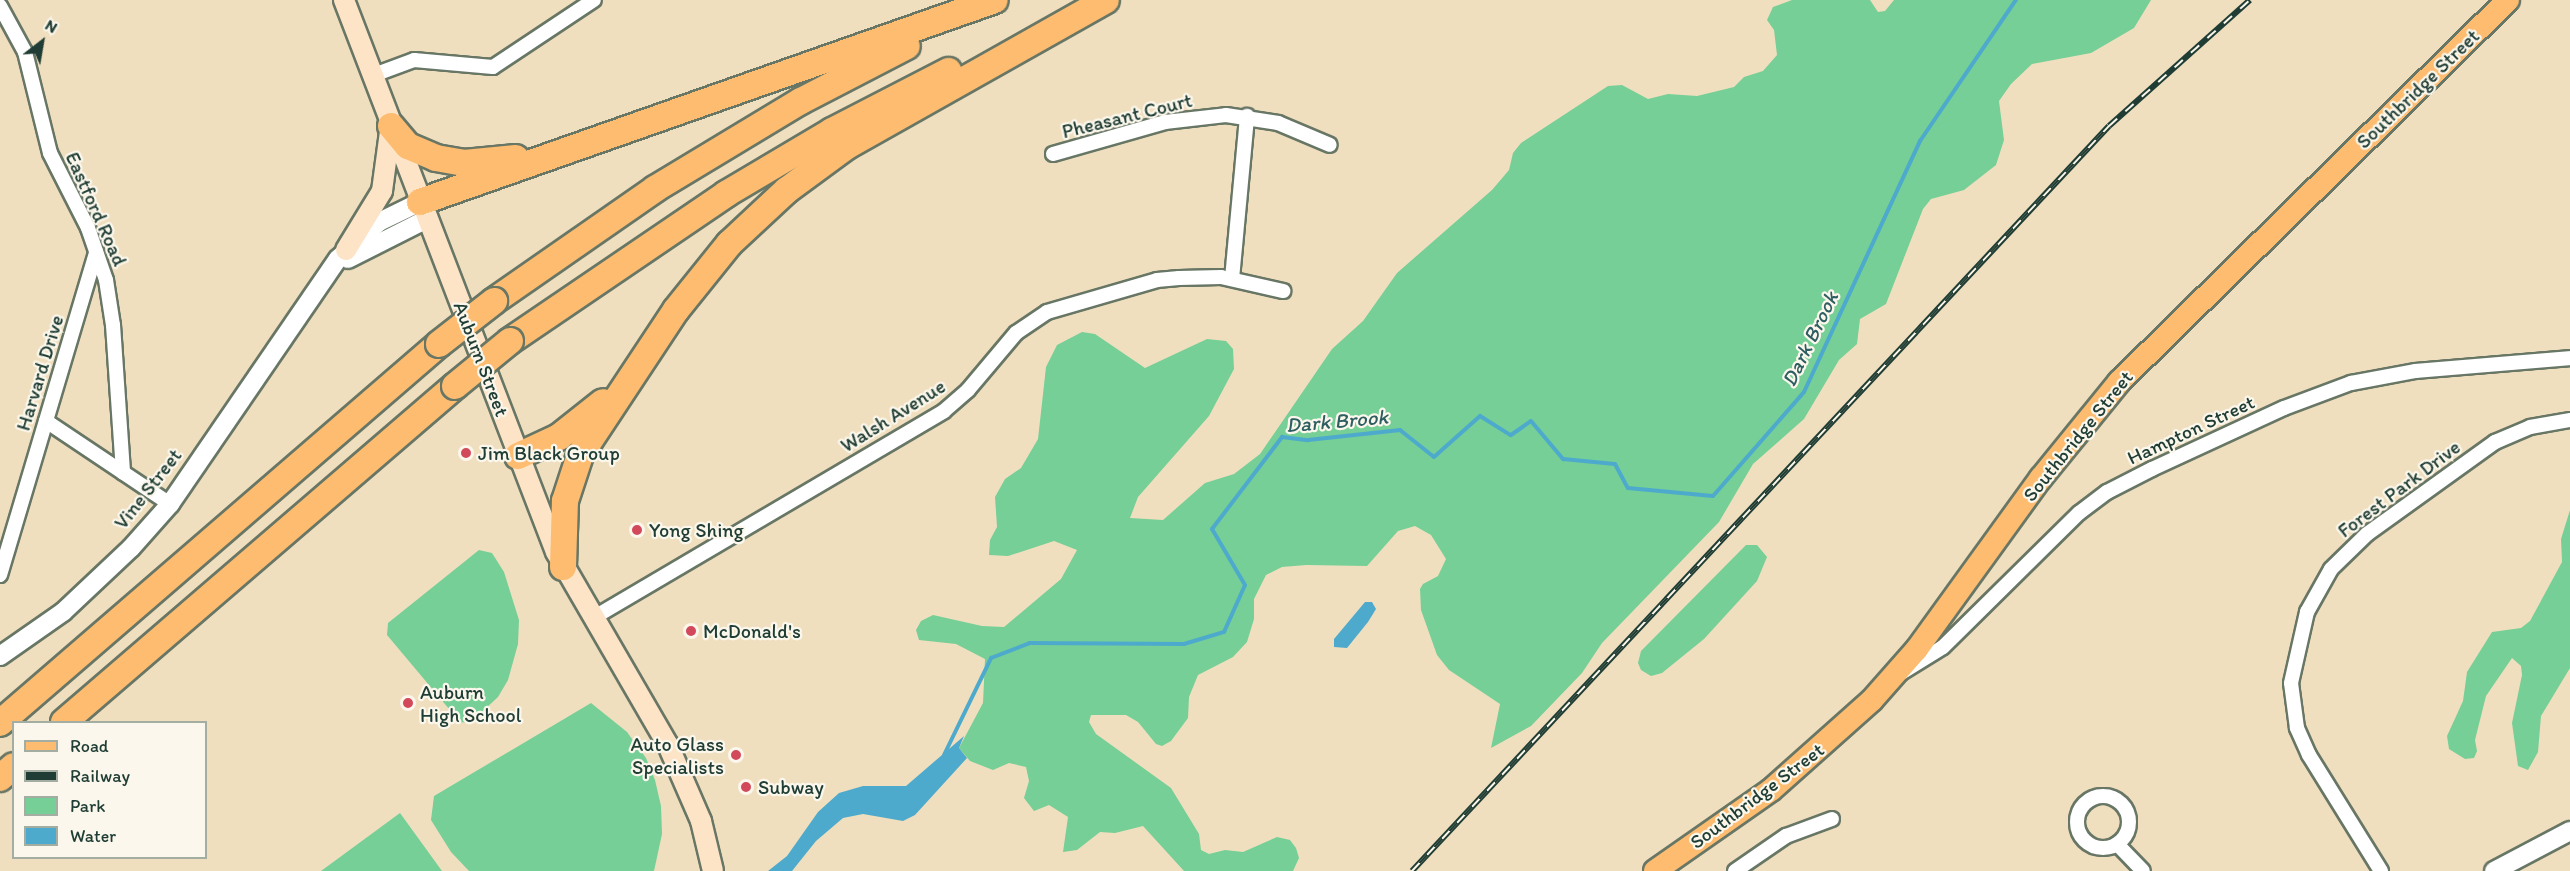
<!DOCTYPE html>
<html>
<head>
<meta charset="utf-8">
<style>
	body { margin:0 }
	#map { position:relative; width:2570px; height:871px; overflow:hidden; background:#f0dfbf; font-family:Itim,sans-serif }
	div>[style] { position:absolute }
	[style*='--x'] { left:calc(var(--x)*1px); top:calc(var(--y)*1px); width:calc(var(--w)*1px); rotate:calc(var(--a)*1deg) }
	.green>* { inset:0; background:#75cf96 }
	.water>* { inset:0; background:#4eaacc }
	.stream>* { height:4px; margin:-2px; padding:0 2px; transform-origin:2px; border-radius:2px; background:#4eaacc }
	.roads { filter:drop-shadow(2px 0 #687665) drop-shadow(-2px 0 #687665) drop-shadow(0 2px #687665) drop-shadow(0 -2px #687665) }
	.minor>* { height:14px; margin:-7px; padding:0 7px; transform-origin:7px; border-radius:7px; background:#fff }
	.minor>.ring { margin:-7px; padding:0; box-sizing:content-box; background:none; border:14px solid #fff; border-radius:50% }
	.tertiary>* { height:18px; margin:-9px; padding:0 9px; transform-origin:9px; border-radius:9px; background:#fff }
	.secondary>* { height:20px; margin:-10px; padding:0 10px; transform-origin:10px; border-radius:10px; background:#fee4c6 }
	.primary>* { height:22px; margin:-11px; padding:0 11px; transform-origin:11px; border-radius:11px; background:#fdbc70 }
	.motorway>* { height:26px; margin:-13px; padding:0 13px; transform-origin:13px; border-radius:13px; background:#fdbc70 }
	.rail>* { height:6px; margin-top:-3px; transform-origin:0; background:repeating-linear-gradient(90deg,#fbf7ec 0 11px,#1f3d34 0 22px); box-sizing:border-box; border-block:2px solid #1f3d34 }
	.bridges { filter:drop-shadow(2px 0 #687665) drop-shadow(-2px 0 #687665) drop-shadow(0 2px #687665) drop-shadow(0 -2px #687665) }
	.motorway-bridge>* { height:26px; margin:-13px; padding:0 13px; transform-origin:13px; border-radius:13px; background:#fdbc70 }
	.dots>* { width:16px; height:16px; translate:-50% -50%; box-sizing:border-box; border:3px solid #fbf7ec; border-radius:50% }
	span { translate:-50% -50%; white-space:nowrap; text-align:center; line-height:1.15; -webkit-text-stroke:4.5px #fbf7ec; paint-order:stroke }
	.street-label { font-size:20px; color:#1f3d34 }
	.poi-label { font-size:20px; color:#1f3d34 }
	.left { translate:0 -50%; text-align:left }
	.right { translate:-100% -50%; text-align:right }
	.water-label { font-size:21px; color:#2d5e62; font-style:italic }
	.legend { position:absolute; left:12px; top:721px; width:195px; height:138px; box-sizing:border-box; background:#fbf7ec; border:2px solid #a3ada2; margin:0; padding:8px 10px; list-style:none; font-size:18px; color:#1f3d34 }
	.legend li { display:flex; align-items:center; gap:12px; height:30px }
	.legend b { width:30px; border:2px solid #a3ada2 }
	.north { position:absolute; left:12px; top:12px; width:60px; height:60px; -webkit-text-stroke:4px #fbf7ec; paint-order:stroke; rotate:31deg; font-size:16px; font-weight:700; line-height:24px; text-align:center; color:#1f3d34 }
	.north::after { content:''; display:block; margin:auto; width:21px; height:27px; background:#1f3d34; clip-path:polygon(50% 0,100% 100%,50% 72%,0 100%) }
</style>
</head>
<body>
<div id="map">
	<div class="green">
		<i style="clip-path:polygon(1792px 0,1870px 0,1878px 12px,1885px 11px,1894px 0,2151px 0,2134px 28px,2091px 53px,2032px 64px,2011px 84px,1999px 101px,2004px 140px,1996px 165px,1964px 190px,1931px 199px,1923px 209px,1886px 304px,1860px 319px,1857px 344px,1839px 360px,1804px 419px,1753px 464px,1719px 522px,1602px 643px,1582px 673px,1531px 726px,1491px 748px,1500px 704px,1449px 670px,1437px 655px,1421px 610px,1420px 589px,1423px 584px,1438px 576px,1446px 559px,1431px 535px,1415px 526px,1398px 531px,1367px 566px,1306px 565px,1282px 567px,1266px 575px,1254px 599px,1254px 619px,1247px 642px,1233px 657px,1198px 675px,1189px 697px,1188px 718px,1171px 741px,1162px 746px,1156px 744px,1138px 722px,1126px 715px,1091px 715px,1089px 722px,1096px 734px,1171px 788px,1199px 834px,1201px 850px,1209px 854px,1225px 850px,1243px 852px,1277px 837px,1290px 840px,1296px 848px,1299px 858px,1293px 871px,1184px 871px,1143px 826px,1115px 833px,1100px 832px,1077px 850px,1063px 852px,1068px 817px,1049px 805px,1034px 811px,1024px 798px,1029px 781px,1026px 767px,1009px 763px,993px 770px,970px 761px,959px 748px,983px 703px,985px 659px,956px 644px,919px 640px,916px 630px,921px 621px,933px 615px,982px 626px,1004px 627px,1061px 579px,1077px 550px,1054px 541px,1008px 556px,989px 555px,990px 540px,997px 527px,995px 497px,1005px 479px,1021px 468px,1038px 439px,1046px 367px,1057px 345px,1082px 332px,1095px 334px,1145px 368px,1207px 339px,1226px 341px,1233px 349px,1234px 369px,1209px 416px,1138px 497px,1130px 518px,1163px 520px,1205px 483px,1234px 474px,1260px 454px,1332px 349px,1363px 321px,1397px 273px,1492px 190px,1509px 170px,1513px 153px,1521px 143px,1608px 86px,1622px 85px,1648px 99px,1668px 94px,1697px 96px,1734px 87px,1744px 77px,1763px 71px,1777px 55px,1774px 30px,1767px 20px,1773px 7px)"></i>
		<i style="clip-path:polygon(2570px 510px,2570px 668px,2541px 716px,2538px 752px,2528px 770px,2518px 766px,2512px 723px,2522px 675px,2521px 666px,2512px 658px,2486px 696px,2475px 740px,2477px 751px,2474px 758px,2465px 759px,2449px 749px,2447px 736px,2463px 701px,2467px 672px,2492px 632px,2521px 628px,2530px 621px,2562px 562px,2561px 539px)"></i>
		<i style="clip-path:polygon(1746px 545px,1757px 545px,1767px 557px,1757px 581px,1704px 639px,1662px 673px,1651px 676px,1641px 670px,1638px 663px,1641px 651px)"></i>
		<i style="clip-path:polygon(479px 550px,492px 553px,504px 572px,519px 620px,518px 644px,508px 680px,498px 697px,470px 723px,460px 722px,387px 635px,388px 623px)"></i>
		<i style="clip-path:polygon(591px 703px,627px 732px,646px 758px,655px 780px,661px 806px,662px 834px,654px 871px,469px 871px,451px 852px,431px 820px,434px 796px)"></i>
		<i style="clip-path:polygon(400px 813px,442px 871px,321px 871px)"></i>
	</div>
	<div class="water">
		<i style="clip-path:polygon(1365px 602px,1372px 602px,1376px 609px,1368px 622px,1347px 648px,1334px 647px,1334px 639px)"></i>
		<i style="clip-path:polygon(964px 736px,959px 748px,967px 758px,915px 815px,903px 821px,863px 814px,843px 818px,816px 841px,792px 871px,768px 871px,787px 856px,818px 812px,839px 793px,863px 786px,906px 786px)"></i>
	</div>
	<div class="stream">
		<i style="--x:944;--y:755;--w:108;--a:-64.1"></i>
		<i style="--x:991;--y:658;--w:42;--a:-21"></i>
		<i style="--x:1030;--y:643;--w:154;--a:0.4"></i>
		<i style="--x:1184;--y:644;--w:42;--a:-16.7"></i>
		<i style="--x:1224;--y:632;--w:51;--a:-65.9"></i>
		<i style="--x:1245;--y:585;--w:65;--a:-120.5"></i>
		<i style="--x:1212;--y:529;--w:116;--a:-52.7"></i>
		<i style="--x:1282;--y:437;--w:26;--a:7"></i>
		<i style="--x:1308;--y:440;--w:93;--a:-6.2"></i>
		<i style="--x:1400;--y:430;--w:43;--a:38.5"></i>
		<i style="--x:1434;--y:457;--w:62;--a:-41.7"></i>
		<i style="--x:1480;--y:416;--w:36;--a:32"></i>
		<i style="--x:1511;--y:435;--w:24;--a:-35"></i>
		<i style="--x:1531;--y:421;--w:50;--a:49.9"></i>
		<i style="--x:1563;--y:459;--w:52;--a:5.5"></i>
		<i style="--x:1615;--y:464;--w:27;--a:62"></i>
		<i style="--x:1628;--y:488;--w:85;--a:5.4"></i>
		<i style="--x:1713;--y:496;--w:138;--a:-48.8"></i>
		<i style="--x:1804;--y:392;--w:277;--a:-65.2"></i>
		<i style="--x:1920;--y:141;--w:171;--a:-55.8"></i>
	</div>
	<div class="roads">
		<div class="minor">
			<i style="--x:0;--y:6;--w:52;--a:61.5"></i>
			<i style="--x:25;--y:52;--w:104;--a:76.1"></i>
			<i style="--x:50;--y:153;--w:84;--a:63.1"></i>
			<i style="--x:88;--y:228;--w:55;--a:70.9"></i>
			<i style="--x:106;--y:280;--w:46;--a:81.2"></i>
			<i style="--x:113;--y:325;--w:148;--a:86.1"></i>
			<i style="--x:371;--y:76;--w:46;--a:-20.4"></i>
			<i style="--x:414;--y:60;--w:79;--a:5.1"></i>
			<i style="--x:493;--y:67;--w:121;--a:-33.6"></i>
			<i style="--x:1053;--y:154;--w:116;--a:-15.9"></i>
			<i style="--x:1165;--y:122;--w:61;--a:-6.5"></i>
			<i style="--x:1226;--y:115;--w:53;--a:8.7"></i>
			<i style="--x:1278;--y:123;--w:56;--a:22.9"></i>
			<i style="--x:1232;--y:279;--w:164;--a:-84.7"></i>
			<i style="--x:46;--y:421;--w:149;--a:33.8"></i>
			<i style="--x:0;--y:575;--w:337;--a:-73.4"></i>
			<i style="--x:593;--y:618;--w:407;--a:-30.5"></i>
			<i style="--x:944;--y:411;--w:32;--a:-41"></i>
			<i style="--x:968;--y:390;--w:75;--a:-49.9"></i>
			<i style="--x:1016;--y:333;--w:37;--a:-34"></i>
			<i style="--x:1047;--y:312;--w:115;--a:-16.2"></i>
			<i style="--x:1157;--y:280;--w:22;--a:-5"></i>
			<i style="--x:1179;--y:278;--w:42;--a:-1.4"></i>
			<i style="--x:1221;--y:277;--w:64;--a:12.7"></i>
			<i style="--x:1901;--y:673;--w:49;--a:-31.8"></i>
			<i style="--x:1943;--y:647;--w:191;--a:-44.6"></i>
			<i style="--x:2079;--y:513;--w:35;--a:-37"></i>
			<i style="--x:2107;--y:492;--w:51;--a:-27.1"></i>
			<i style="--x:2152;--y:469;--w:145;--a:-24.8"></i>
			<i style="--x:2284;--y:408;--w:72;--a:-20.5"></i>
			<i style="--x:2351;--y:383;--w:66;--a:-10.5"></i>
			<i style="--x:2416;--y:371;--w:155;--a:-4.8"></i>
			<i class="ring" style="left:2077px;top:796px;width:38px;height:38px"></i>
			<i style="--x:2117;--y:844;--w:37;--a:46"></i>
			<i style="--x:1735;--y:871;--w:62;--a:-34.5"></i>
			<i style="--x:1786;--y:836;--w:49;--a:-20.3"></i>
			<i style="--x:2381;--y:871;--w:137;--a:-121.8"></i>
			<i style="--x:2309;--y:755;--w:30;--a:-114"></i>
			<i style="--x:2297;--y:728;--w:45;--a:-97.6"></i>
			<i style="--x:2291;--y:683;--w:73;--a:-77.3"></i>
			<i style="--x:2307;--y:612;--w:49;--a:-60.8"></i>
			<i style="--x:2331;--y:569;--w:50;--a:-44.2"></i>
			<i style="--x:2367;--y:534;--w:158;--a:-35.7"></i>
			<i style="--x:2495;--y:442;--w:38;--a:-23"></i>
			<i style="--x:2530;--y:427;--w:41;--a:-9.9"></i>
		</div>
		<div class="tertiary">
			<i style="--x:348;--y:259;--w:89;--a:-26.9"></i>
			<i style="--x:0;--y:656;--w:77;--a:-34.9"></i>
			<i style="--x:63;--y:612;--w:93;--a:-43.3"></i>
			<i style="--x:131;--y:548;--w:59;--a:-48.4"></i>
			<i style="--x:170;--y:504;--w:297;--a:-55.6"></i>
			<i style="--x:338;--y:259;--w:55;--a:-42.1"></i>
			<i style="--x:379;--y:222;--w:46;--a:-26"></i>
			<i style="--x:2494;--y:871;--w:86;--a:-27.8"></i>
		</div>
		<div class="secondary">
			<i style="--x:344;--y:0;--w:591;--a:68.99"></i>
			<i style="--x:556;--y:552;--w:223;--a:59.9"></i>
			<i style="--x:668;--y:745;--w:83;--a:66.5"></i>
			<i style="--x:701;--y:821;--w:51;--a:76.5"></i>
			<i style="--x:346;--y:250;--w:69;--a:-58.6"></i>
			<i style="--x:382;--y:191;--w:60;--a:-82.3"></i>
		</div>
		<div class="primary">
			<i style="--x:1655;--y:871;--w:141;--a:-34.9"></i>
			<i style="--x:1771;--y:790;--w:135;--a:-41.7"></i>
			<i style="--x:1872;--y:700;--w:68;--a:-48.6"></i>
			<i style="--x:1917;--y:649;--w:211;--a:-54.1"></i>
			<i style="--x:2041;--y:478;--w:124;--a:-50.9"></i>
			<i style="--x:2119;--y:382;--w:545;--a:-44.48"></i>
		</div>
		<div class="motorway">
			<i style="--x:391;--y:126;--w:26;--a:50"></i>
			<i style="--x:408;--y:146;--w:30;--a:23"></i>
			<i style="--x:436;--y:158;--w:28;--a:10"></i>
			<i style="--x:464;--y:163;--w:52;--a:-5.5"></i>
			<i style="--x:420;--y:202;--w:609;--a:-19.36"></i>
			<i style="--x:494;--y:301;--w:196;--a:-34.8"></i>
			<i style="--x:655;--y:189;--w:170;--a:-31.1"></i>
			<i style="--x:801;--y:101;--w:119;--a:-27.4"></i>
			<i style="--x:510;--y:341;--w:261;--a:-34.2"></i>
			<i style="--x:726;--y:194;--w:123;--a:-30.7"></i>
			<i style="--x:832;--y:131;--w:131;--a:-27.3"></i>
			<i style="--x:518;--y:456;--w:45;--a:-24.9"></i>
			<i style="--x:559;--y:437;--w:56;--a:-38.5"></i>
			<i style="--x:563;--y:567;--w:66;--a:-88.3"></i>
			<i style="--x:565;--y:501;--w:48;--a:-71.9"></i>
			<i style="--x:580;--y:455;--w:174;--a:-56.5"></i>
			<i style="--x:676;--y:310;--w:85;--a:-51.2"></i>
			<i style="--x:729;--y:244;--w:79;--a:-43"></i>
			<i style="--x:787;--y:190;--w:74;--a:-36.3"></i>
			<i style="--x:847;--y:146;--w:297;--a:-29.4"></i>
			<i style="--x:64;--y:722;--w:516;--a:-40.67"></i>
			<i style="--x:0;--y:723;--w:580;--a:-40.8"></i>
			<i style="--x:0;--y:778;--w:18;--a:-41"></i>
		</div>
	</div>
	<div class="rail">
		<i style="--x:1412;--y:871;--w:1020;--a:-46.91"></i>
		<i style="--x:2109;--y:126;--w:189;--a:-41.8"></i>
	</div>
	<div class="bridges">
		<div class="motorway-bridge">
			<i style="--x:439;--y:344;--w:70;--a:-38"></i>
			<i style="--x:455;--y:386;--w:71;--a:-39.3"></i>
		</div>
	</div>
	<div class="dots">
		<i style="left:466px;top:453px;background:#d1495b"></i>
		<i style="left:637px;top:530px;background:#d1495b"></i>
		<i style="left:691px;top:631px;background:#d1495b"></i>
		<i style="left:408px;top:703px;background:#d1495b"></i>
		<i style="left:736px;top:755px;background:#d1495b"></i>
		<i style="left:746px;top:787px;background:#d1495b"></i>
	</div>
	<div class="street-label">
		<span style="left:2418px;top:89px;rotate:-44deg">Southbridge Street</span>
		<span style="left:1127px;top:116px;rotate:-14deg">Pheasant Court</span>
		<span style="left:96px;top:209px;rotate:66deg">Eastford Road</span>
		<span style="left:481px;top:359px;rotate:69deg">Auburn Street</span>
		<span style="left:40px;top:373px;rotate:-73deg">Harvard Drive</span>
		<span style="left:893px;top:416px;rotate:-32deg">Walsh Avenue</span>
		<span style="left:2191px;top:430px;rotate:-25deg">Hampton Street</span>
		<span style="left:2078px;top:436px;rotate:-51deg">Southbridge Street</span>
		<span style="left:148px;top:489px;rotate:-52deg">Vine Street</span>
		<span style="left:2399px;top:489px;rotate:-37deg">Forest Park Drive</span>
		<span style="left:1757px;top:796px;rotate:-37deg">Southbridge Street</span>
	</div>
	<div class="poi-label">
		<span class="left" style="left:478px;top:453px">Jim Black Group</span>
		<span class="left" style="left:649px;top:530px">Yong Shing</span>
		<span class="left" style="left:703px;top:631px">McDonald's</span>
		<span class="left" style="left:420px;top:704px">Auburn<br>High School</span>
		<span class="right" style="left:724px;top:756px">Auto Glass<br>Specialists</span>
		<span class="left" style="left:758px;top:787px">Subway</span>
	</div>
	<div class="water-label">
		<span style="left:1810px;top:339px;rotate:-64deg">Dark Brook</span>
		<span style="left:1337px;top:421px;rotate:-5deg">Dark Brook</span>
	</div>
	<ul class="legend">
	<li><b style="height:8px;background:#fdbc70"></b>Road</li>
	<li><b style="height:8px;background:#1f3d34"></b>Railway</li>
	<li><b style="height:16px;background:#75cf96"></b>Park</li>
	<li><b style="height:16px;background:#4eaacc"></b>Water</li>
	</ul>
	<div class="north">N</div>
</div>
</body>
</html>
